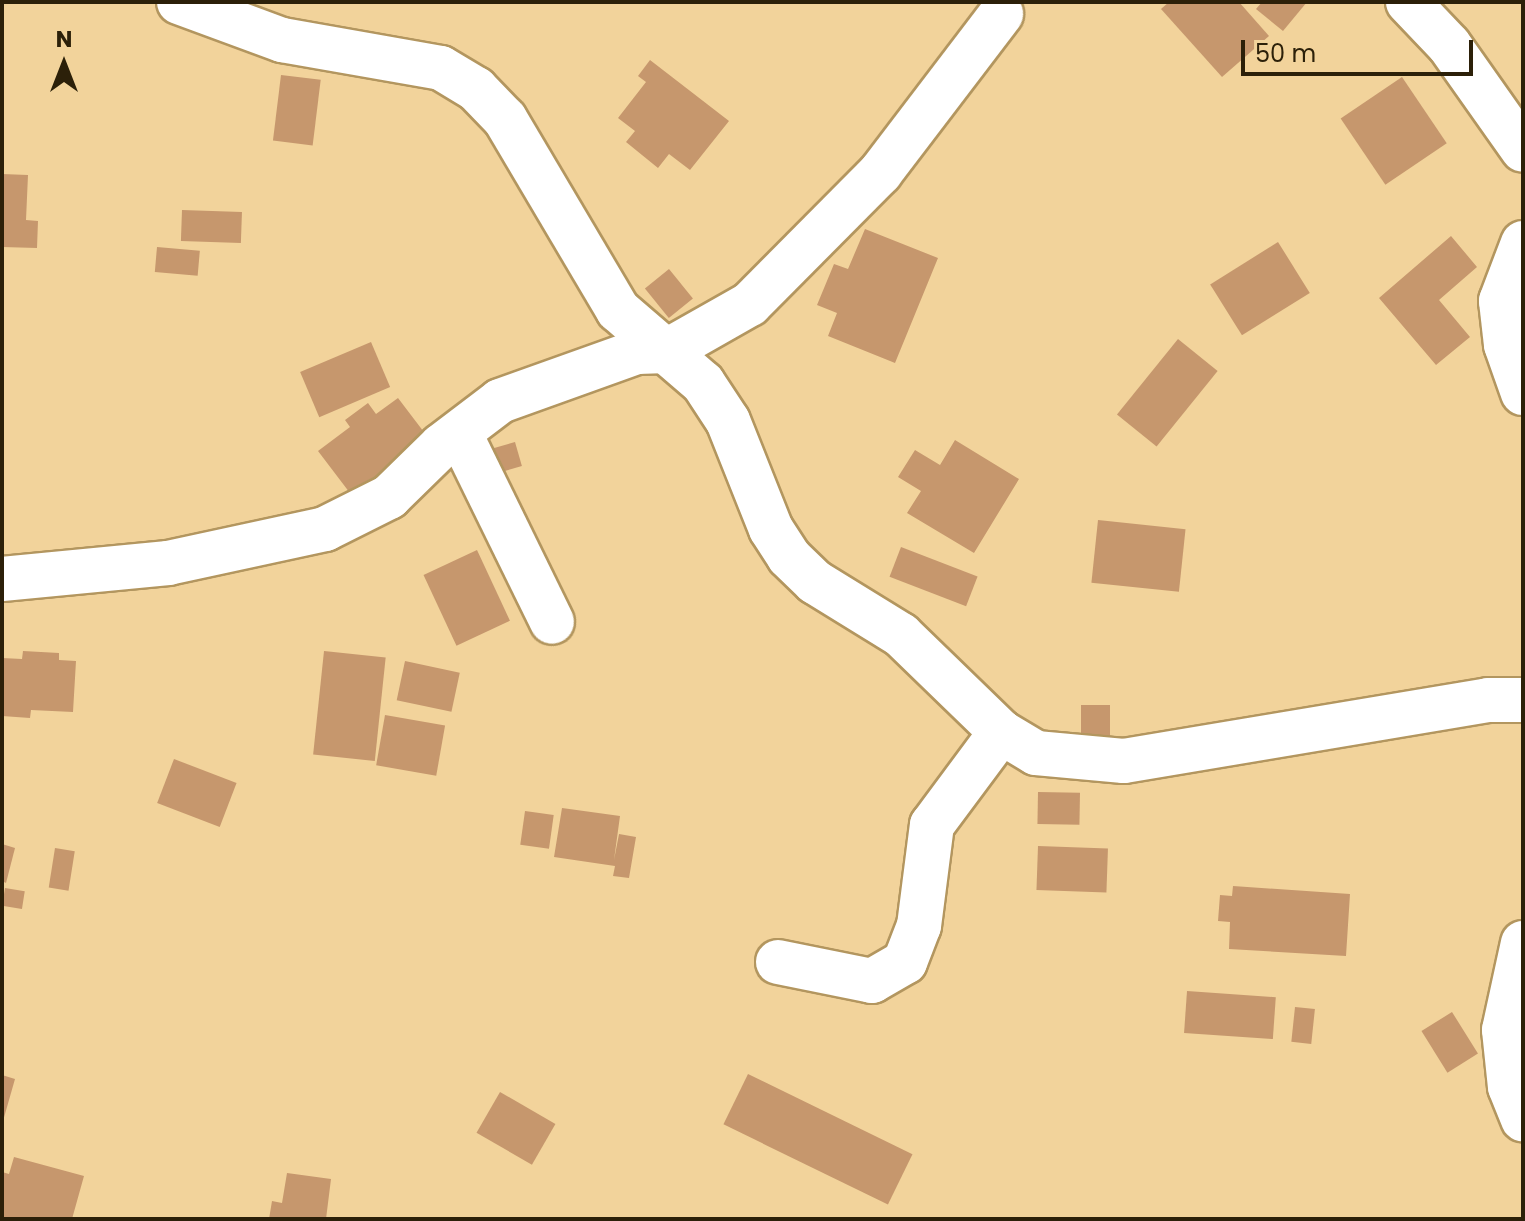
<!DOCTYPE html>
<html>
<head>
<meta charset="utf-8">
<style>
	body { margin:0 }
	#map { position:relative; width:1525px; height:1221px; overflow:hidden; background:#f2d39b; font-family:Poppins,sans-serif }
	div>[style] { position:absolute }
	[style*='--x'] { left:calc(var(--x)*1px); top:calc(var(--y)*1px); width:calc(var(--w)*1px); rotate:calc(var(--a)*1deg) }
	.building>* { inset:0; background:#c6976d; transform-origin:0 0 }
	.roads { filter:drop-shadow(2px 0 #b3965f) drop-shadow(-2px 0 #b3965f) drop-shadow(0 2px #b3965f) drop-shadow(0 -2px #b3965f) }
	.minor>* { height:44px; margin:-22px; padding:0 22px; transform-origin:22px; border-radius:22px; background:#fff }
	span { translate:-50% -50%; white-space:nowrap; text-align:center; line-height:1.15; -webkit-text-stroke:7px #f2d39b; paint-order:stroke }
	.frame { position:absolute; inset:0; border:4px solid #2c2009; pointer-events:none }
	.north { position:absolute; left:24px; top:24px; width:80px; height:80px; -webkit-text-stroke:6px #f2d39b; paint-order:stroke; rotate:0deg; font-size:22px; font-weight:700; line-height:32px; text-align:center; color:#2c2009 }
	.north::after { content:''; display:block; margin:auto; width:28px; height:36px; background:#2c2009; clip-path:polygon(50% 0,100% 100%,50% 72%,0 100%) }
	.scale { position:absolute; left:1241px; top:40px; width:232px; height:36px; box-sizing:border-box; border:4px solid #2c2009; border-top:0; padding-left:10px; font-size:24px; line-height:28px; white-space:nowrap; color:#2c2009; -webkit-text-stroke:6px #f2d39b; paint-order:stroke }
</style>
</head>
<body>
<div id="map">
	<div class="building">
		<i style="clip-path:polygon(1169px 2px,1239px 2px,1269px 36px,1222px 77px,1161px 9px)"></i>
		<i style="clip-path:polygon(1262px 2px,1307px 2px,1283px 31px,1256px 9px)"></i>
		<i style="clip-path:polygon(650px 60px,729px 121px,690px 170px,669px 154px,658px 168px,626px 142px,635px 131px,618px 118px,646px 82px,638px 76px)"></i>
		<i style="left:281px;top:75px;width:40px;height:66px;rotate:7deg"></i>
		<i style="left:1402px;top:77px;width:80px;height:74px;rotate:56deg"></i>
		<i style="clip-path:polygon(2px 174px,28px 175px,26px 220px,38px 221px,37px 248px,2px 247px)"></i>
		<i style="left:182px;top:210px;width:60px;height:31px;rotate:2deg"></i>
		<i style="clip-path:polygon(865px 229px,938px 258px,895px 363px,828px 336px,837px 313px,817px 305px,834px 264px,848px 269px)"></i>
		<i style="clip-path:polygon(1451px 236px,1477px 267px,1439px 300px,1470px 337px,1436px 365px,1379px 298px)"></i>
		<i style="left:1278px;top:242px;width:60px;height:80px;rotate:58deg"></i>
		<i style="left:157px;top:247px;width:43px;height:25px;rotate:5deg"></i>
		<i style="left:669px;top:269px;width:38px;height:31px;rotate:51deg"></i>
		<i style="left:1178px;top:339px;width:51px;height:97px;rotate:39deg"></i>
		<i style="left:371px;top:342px;width:49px;height:77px;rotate:67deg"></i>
		<i style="clip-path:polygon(398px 398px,433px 444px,356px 501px,318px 451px,350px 427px,345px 420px,368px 403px,376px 414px)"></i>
		<i style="clip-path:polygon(955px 440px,1019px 479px,974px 553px,907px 513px,921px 491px,898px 477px,915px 450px,940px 465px)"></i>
		<i style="left:515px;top:442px;width:25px;height:27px;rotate:74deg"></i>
		<i style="left:1098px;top:520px;width:88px;height:63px;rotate:6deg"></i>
		<i style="left:901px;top:547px;width:82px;height:32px;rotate:21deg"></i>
		<i style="left:477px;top:550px;width:78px;height:59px;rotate:65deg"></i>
		<i style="clip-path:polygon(23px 651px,59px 653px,59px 660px,76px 661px,73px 712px,31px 710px,30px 718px,2px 716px,2px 658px,22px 659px)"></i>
		<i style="left:324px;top:651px;width:62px;height:104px;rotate:6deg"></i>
		<i style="left:405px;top:661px;width:56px;height:40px;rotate:12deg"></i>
		<i style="left:1081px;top:705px;width:29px;height:36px"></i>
		<i style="left:385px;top:715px;width:61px;height:51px;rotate:10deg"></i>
		<i style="left:174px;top:759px;width:67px;height:47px;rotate:21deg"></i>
		<i style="left:1038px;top:792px;width:42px;height:32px;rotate:1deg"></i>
		<i style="clip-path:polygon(562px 808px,620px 816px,614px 860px,619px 834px,636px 837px,629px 878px,613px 876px,615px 866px,554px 857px)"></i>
		<i style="left:525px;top:811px;width:29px;height:34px;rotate:8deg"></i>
		<i style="clip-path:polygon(2px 844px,15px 848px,6px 883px,2px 881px)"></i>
		<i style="left:1038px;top:846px;width:70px;height:44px;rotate:2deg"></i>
		<i style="left:55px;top:848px;width:20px;height:40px;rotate:9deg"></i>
		<i style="clip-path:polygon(1233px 886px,1350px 894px,1346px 956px,1229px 949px,1230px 922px,1218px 921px,1220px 895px,1232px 896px)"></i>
		<i style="left:5px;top:888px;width:20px;height:18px;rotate:9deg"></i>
		<i style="left:1187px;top:991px;width:89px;height:42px;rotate:4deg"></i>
		<i style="left:1295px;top:1007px;width:20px;height:35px;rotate:6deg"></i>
		<i style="left:1452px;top:1012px;width:49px;height:36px;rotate:58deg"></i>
		<i style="left:748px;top:1074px;width:183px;height:56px;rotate:26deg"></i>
		<i style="clip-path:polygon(2px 1075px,15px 1079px,3px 1121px,2px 1121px)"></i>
		<i style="left:500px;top:1092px;width:64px;height:47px;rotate:30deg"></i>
		<i style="clip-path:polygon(14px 1157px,84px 1176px,72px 1219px,2px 1219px,2px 1172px,9px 1174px)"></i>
		<i style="clip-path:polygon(287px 1173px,331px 1179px,326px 1219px,269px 1219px,272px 1201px,282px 1203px)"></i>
	</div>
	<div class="roads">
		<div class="minor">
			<i style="--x:179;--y:2;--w:110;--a:20.3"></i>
			<i style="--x:282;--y:40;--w:161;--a:10"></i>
			<i style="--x:441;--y:68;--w:41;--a:31"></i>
			<i style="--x:476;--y:89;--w:42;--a:46"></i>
			<i style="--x:505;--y:119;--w:222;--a:59.4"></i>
			<i style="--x:618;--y:310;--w:112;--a:40.7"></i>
			<i style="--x:703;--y:383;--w:45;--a:56.7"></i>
			<i style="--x:728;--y:421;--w:116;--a:68.3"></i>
			<i style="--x:771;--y:529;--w:33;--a:57"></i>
			<i style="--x:789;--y:557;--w:36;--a:44"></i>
			<i style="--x:815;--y:582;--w:101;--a:31.6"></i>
			<i style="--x:901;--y:635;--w:139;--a:44.1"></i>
			<i style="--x:1001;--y:732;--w:41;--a:31"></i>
			<i style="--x:1036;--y:753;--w:88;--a:5.2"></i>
			<i style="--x:1124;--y:761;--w:369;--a:-9.5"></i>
			<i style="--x:1488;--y:700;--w:35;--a:0"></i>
			<i style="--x:1408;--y:2;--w:59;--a:46.4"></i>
			<i style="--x:1449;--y:45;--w:128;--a:54.8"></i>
			<i style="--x:1523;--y:243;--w:62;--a:110.8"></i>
			<i style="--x:1501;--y:301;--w:44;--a:83.5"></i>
			<i style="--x:1506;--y:345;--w:51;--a:70.5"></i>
			<i style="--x:460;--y:434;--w:209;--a:63.9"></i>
			<i style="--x:2;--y:579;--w:167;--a:-5.5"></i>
			<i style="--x:168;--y:563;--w:161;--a:-12.2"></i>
			<i style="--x:325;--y:529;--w:72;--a:-26.6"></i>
			<i style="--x:389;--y:497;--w:73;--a:-44.4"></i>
			<i style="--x:441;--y:446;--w:74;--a:-37.3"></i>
			<i style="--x:500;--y:401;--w:145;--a:-19.7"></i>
			<i style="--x:637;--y:352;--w:30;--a:-2"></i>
			<i style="--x:667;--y:351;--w:95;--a:-29.5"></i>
			<i style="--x:750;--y:304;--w:185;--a:-45.2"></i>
			<i style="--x:880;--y:173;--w:200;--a:-52.7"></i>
			<i style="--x:1523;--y:943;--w:89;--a:102.3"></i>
			<i style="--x:1504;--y:1030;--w:57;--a:84"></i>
			<i style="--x:1510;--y:1087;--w:35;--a:68"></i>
			<i style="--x:778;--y:962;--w:96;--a:11.4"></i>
			<i style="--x:872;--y:981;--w:38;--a:-30"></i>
			<i style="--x:905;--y:962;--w:39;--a:-69"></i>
			<i style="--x:919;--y:926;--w:102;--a:-82.7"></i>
			<i style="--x:932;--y:825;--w:116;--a:-53.4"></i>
		</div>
	</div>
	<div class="frame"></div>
	<div class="north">N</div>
	<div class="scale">50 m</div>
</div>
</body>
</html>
